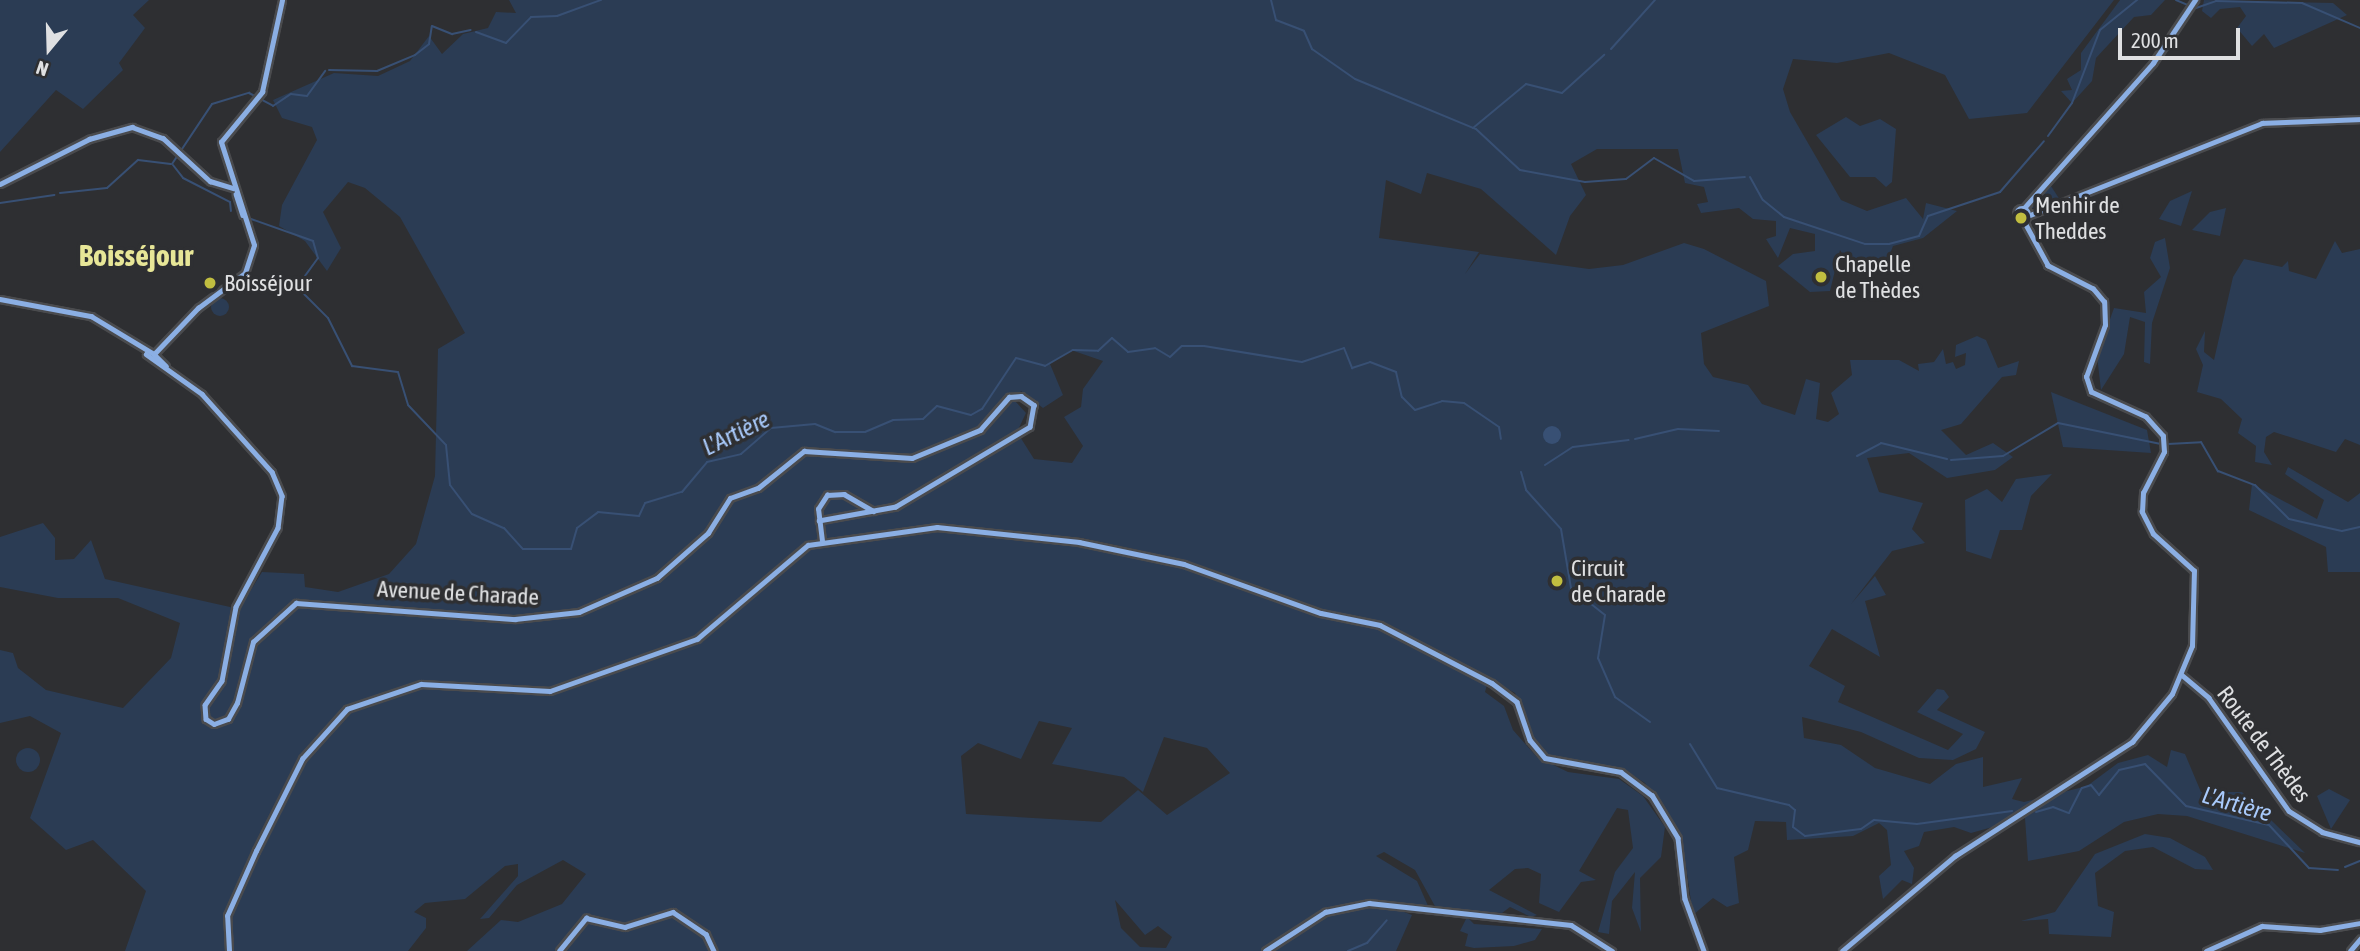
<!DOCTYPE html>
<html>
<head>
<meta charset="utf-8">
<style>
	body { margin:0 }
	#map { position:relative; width:2360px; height:951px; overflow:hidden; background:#2e2f32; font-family:"Asap Condensed",sans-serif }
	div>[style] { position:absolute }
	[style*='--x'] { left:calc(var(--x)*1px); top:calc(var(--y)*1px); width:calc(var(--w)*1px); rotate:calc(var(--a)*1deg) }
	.green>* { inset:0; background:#2b3c54 }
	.round { border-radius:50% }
	.water>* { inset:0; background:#385074 }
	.stream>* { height:2px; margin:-1px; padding:0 1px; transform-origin:1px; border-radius:1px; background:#385074 }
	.roads { filter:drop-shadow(2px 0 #4a4b4e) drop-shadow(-2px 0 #4a4b4e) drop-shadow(0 2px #4a4b4e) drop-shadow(0 -2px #4a4b4e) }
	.secondary>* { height:4.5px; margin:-2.25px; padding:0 2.25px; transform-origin:2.25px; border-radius:2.25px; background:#8bafe4 }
	.secondary>.ring { margin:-2.25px; padding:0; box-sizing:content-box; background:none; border:4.5px solid #8bafe4; border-radius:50% }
	.dots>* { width:19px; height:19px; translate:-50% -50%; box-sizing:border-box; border:4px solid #2e2f32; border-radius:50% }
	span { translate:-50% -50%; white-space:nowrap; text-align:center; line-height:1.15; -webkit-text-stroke:7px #2e2f32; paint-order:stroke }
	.poi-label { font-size:23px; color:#dfe0e2 }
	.left { translate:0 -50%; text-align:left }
	.street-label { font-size:23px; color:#dfe0e2 }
	.water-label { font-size:24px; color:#a9cafb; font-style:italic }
	.district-label { font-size:30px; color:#e7e697; font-weight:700 }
	.north { position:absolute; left:14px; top:14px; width:70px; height:70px; -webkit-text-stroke:5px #2e2f32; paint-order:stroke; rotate:199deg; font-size:19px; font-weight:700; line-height:28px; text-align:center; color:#dfe0e2 }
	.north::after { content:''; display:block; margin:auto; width:24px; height:32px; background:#dfe0e2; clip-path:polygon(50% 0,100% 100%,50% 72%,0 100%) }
	.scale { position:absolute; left:2118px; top:28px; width:122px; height:32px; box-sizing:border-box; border:4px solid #dfe0e2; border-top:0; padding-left:9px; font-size:21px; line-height:24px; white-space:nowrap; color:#dfe0e2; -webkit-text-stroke:5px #2e2f32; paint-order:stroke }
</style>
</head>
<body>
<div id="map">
	<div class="green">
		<i style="clip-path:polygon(0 0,149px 0,133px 15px,145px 28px,119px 63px,123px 70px,83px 109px,56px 90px,0 152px)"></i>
		<i style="clip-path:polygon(evenodd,509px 0,2114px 0,2027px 113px,1969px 119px,1945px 75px,1889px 53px,1837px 63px,1793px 59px,1783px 89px,1790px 112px,1841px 200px,1867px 211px,1906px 198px,1923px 219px,1926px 203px,1957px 211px,1923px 238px,1893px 246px,1884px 270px,1848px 264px,1840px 250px,1830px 291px,1810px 292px,1778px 266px,1793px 254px,1815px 251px,1815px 234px,1790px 228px,1778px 258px,1766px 239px,1776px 236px,1776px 221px,1753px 219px,1739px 208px,1701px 213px,1697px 204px,1708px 202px,1704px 187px,1685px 183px,1678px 149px,1597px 149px,1571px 164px,1586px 195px,1570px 216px,1556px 255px,1481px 189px,1427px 173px,1421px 194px,1386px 180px,1379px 238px,1479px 252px,1465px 274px,1480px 254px,1589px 269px,1623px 265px,1684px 243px,1704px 249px,1766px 281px,1769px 306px,1701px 333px,1704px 364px,1713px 377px,1748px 385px,1762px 404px,1795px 415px,1806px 379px,1820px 383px,1816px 419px,1828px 422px,1839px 414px,1831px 393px,1852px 375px,1850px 360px,1899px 360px,1919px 371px,1918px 364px,1934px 362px,1943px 349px,1946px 364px,1953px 362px,1956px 369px,1965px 365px,1966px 353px,1955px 357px,1956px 345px,1977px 336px,1986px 340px,1998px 368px,2019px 361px,2016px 375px,2002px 377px,1961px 424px,1941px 430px,1966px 455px,1993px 443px,2013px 457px,1995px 470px,1947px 478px,1909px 453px,1867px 458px,1879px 492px,1923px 503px,1912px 529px,1925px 543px,1892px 551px,1851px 604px,1875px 576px,1886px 595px,1865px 601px,1880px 657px,1832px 629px,1809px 666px,1845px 686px,1838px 702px,1948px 750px,1963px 734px,1917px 712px,1937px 689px,1944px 690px,1949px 697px,1937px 710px,1985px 732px,1976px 749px,1953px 760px,1919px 758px,1861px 732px,1802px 717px,1804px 738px,1841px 745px,1875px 768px,1930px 784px,1956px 764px,1983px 757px,1983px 787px,2022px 778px,2012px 799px,2024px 802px,2087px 786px,2118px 763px,2148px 755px,2167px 767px,2171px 750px,2185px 754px,2201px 792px,2242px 792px,2305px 853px,2187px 816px,2158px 814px,2124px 822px,2079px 851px,2028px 861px,2025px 818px,1971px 833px,1954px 827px,1924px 832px,1919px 846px,1904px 851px,1914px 868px,1912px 884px,1902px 880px,1883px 899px,1879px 876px,1891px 865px,1887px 830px,1879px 823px,1853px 836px,1787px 840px,1786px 822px,1755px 821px,1748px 850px,1734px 857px,1739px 903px,1727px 907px,1713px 898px,1693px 915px,1682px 839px,1645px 783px,1623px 769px,1551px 758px,1535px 742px,1515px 693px,1390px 625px,1316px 608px,1180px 559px,1082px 538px,928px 526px,886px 532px,934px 527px,1079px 542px,1171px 561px,1321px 613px,1369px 621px,1488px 681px,1485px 692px,1504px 706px,1513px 730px,1537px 757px,1568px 772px,1619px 779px,1643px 796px,1665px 827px,1661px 857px,1640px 878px,1641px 932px,1632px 908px,1635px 872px,1612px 901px,1609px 934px,1598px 932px,1615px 872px,1633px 848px,1628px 810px,1617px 808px,1579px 871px,1596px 880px,1581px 882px,1559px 912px,1539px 903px,1541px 874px,1528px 868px,1515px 869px,1489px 890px,1537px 915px,1531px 917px,1510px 907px,1502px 913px,1436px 908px,1415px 870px,1384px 852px,1376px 856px,1417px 881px,1429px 908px,1381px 903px,1412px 915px,1396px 951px,467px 951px,501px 920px,518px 922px,562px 904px,586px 874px,563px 860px,517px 885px,489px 918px,480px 919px,518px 876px,518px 864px,505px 866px,465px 899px,425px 903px,414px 912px,426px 918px,426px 928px,408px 951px,125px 951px,146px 891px,93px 840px,66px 850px,30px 818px,61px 733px,30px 716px,0 723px,0 650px,13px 653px,18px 668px,46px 690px,123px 708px,171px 658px,180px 623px,118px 598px,58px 598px,0 587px,0 537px,43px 523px,55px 538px,55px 560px,74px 559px,91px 540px,105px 579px,239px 609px,262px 572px,304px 574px,305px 587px,338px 592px,389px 574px,416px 544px,435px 476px,438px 349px,465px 333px,400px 217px,365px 188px,348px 182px,323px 212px,341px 248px,327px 271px,305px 241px,279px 226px,282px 205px,317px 140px,312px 127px,282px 118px,273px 100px,334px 73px,378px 76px,410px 61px,429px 36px,442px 54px,463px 34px,488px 28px,496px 12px,516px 13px,509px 0,1071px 350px,1103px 361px,1083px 389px,1081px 407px,1064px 417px,1083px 446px,1072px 463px,1034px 459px,1017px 432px,1026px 413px,1015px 401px,1021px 391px,1043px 408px,1063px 395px,1050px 364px,1071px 350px,509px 0,1039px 721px,1072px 728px,1052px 764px,1124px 777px,1143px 792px,1164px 737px,1207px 748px,1230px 773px,1167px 815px,1138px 790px,1101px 822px,966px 814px,961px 756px,978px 743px,1021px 759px,1039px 721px,509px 0,1115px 900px,1145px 935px,1158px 926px,1172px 937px,1166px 948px,1140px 947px,1121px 928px,1115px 900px)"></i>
		<i style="clip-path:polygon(2120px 0,2165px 0,2151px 15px,2134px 17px,2096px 58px,2092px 81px,2072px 103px,2061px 91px,2072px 90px,2067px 79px,2081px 70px,2081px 53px)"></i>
		<i style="clip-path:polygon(2204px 0,2333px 3px,2347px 15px,2274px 48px,2264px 34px,2252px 46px,2237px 28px,2246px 16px,2240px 7px,2220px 9px,2211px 18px,2202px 11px)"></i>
		<i style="clip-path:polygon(1846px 117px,1860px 126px,1880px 119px,1896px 129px,1892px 182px,1886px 187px,1875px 177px,1850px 177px,1816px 135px)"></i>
		<i style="clip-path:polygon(2049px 183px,2060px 200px,2030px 209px,2035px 195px)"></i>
		<i style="clip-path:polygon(2192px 191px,2181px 226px,2159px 219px,2170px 201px)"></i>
		<i style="clip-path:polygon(2226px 208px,2220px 236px,2192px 230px,2210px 212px)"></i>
		<i style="clip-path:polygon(2165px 238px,2170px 268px,2152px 323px,2150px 364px,2144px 362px,2145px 322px,2130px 317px,2124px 354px,2101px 390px,2097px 356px,2114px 308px,2146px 313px,2144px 292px,2161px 277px,2150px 258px,2155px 242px)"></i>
		<i style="clip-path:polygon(2335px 241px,2342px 253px,2360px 249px,2360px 445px,2345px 439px,2336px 452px,2274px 432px,2266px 437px,2264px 452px,2272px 465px,2255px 462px,2256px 446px,2238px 433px,2242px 419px,2221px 399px,2197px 392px,2203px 365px,2196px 349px,2205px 331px,2204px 352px,2214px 360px,2233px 277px,2244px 259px,2282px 267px,2288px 261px,2289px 271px,2316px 279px)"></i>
		<i class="round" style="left:211px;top:298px;width:18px;height:18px"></i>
		<i style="clip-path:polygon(2051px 392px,2147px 430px,2151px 453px,2063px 447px)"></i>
		<i style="clip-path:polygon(2288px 467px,2348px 502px,2360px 493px,2360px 572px,2328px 572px,2326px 547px,2249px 510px,2252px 484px,2317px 519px,2324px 500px,2285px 474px)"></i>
		<i style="clip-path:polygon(2052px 474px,2031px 496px,2022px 530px,2000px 530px,1991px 559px,1966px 551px,1965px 500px,1987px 489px,2002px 502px,2016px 479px)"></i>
		<i class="round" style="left:16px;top:748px;width:24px;height:24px"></i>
		<i style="clip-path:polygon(2329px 789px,2350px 800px,2331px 829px,2317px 796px)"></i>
		<i style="clip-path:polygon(2145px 834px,2170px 838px,2205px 857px,2213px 870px,2195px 869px,2153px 847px,2125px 851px,2095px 873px,2098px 906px,2114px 912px,2111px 937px,2049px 934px,2048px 919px,2021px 921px,2055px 912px,2095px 854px)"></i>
		<i style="clip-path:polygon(1467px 917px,1474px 924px,1542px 929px,1535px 940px,1514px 946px,1474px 948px,1465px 946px,1468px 934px,1460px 931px)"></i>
	</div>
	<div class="water">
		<i class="round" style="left:1543px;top:426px;width:18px;height:18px"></i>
	</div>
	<div class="stream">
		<i style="--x:1271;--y:0;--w:21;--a:76"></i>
		<i style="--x:1276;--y:20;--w:30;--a:21"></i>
		<i style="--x:1304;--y:31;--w:20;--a:66"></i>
		<i style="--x:1312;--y:49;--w:52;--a:34.9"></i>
		<i style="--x:1355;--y:79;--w:131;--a:22.5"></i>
		<i style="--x:1476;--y:129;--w:60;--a:43"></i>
		<i style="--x:1520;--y:170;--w:66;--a:10.5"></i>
		<i style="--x:1585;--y:182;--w:41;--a:-4.2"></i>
		<i style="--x:1626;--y:179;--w:35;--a:-37"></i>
		<i style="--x:1654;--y:158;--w:46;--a:29.9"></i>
		<i style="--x:1694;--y:181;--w:51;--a:-4.5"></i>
		<i style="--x:2176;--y:0;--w:13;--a:23"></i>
		<i style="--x:2196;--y:8;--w:21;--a:-19"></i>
		<i style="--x:2216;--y:1;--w:86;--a:1.3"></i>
		<i style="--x:2302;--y:3;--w:63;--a:23.3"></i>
		<i style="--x:476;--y:32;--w:32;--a:20"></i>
		<i style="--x:506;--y:43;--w:36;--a:-46"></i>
		<i style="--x:531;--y:17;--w:26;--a:-2"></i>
		<i style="--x:557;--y:16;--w:47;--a:-20"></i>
		<i style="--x:1611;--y:49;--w:66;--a:-48.1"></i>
		<i style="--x:329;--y:70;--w:48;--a:1.2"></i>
		<i style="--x:377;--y:71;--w:41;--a:-22.8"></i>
		<i style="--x:415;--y:55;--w:18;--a:-38"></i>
		<i style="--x:429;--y:44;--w:18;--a:-81"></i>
		<i style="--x:432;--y:26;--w:22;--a:22"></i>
		<i style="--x:452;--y:34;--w:19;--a:-12"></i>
		<i style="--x:1473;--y:128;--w:69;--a:-39.7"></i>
		<i style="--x:1526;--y:84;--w:37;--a:14"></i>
		<i style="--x:1562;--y:93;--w:57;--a:-42.1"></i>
		<i style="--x:2048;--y:136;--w:41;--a:-54"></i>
		<i style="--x:2072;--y:103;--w:78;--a:-69"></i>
		<i style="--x:2100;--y:30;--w:48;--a:-39"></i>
		<i style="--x:172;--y:164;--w:72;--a:-56.3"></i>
		<i style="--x:212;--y:104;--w:39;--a:-17"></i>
		<i style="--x:249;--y:93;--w:27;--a:28"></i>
		<i style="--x:273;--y:106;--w:22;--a:-34"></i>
		<i style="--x:291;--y:94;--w:16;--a:7"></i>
		<i style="--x:307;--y:96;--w:31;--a:-54"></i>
		<i style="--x:173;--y:165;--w:16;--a:52"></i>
		<i style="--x:183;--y:178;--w:53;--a:27.1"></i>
		<i style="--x:230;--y:202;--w:9;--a:84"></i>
		<i style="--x:1750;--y:177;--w:26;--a:61"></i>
		<i style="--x:1763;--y:200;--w:27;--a:39"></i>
		<i style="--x:1784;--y:217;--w:85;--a:18.4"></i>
		<i style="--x:1865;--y:244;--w:24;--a:0"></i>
		<i style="--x:1889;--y:244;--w:31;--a:-15"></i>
		<i style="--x:1919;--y:236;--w:22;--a:-66"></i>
		<i style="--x:1928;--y:216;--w:76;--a:-18.4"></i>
		<i style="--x:2000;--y:192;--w:67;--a:-49.2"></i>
		<i style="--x:60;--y:193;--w:47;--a:-6.1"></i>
		<i style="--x:107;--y:188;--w:42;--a:-42.1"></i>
		<i style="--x:138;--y:160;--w:33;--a:7"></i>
		<i style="--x:0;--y:203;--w:55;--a:-8.4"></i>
		<i style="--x:251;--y:219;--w:66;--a:19.5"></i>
		<i style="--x:313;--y:241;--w:18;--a:74"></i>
		<i style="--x:318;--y:258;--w:36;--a:126"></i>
		<i style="--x:297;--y:287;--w:44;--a:45"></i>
		<i style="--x:328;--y:318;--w:54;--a:63.4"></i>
		<i style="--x:352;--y:366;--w:46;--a:7.4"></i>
		<i style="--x:398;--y:372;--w:34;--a:73"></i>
		<i style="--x:408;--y:405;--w:55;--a:46.5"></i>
		<i style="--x:446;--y:445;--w:40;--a:84.3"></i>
		<i style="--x:450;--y:485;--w:36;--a:53"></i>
		<i style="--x:472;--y:514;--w:35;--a:24"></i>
		<i style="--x:504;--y:528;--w:28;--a:48"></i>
		<i style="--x:523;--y:549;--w:48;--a:0"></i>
		<i style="--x:571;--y:549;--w:22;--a:-74"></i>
		<i style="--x:577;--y:528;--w:26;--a:-37"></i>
		<i style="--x:598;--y:512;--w:41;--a:5.6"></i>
		<i style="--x:639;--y:516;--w:14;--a:-65"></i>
		<i style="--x:645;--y:503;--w:39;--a:-17"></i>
		<i style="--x:682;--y:492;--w:39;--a:-50"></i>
		<i style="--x:707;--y:462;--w:35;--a:-13"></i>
		<i style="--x:741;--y:454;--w:40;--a:-41"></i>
		<i style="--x:771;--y:428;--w:44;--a:-5.2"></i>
		<i style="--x:815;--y:424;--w:22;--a:22"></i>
		<i style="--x:835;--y:432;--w:30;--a:0"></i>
		<i style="--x:865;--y:432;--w:30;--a:-23"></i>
		<i style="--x:893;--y:420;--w:30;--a:-2"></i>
		<i style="--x:923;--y:419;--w:19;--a:-43"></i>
		<i style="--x:937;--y:406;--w:35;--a:15"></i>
		<i style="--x:971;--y:415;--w:13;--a:-29"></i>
		<i style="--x:982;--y:409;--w:61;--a:-56.3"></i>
		<i style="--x:1016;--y:358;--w:30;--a:15"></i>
		<i style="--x:1045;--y:366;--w:32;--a:-30"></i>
		<i style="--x:1073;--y:350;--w:25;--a:2"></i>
		<i style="--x:1098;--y:351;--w:19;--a:-43"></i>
		<i style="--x:1112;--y:338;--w:21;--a:41"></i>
		<i style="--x:1128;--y:352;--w:27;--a:-8"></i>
		<i style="--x:1155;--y:348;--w:17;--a:31"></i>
		<i style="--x:1170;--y:357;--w:16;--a:-43"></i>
		<i style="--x:1182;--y:346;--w:22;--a:0"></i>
		<i style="--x:1204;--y:346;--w:99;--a:9.3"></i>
		<i style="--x:1302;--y:362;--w:44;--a:-18.4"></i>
		<i style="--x:1344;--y:348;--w:22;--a:68"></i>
		<i style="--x:1352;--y:368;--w:19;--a:-18"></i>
		<i style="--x:1370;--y:362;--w:28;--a:21"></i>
		<i style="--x:1396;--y:372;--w:26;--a:77"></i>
		<i style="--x:1402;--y:397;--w:18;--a:45"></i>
		<i style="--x:1415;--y:410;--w:28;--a:-18"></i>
		<i style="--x:1442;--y:401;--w:22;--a:5"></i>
		<i style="--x:1464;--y:403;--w:42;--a:34.4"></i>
		<i style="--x:1499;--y:427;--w:12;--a:81"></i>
		<i style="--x:1635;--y:439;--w:44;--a:-13.1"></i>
		<i style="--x:1678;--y:429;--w:41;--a:2.8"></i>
		<i style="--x:2168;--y:444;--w:33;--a:-3"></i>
		<i style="--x:2201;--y:442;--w:34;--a:60"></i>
		<i style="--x:2218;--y:471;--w:40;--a:21"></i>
		<i style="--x:2255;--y:485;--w:48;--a:45"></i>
		<i style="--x:2289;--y:519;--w:54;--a:12.8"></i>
		<i style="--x:2342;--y:531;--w:18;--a:-13"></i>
		<i style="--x:1857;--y:456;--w:27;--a:-28"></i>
		<i style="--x:1881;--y:443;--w:68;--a:13.6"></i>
		<i style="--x:1951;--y:460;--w:52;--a:-4.4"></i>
		<i style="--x:2003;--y:456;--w:64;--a:-31"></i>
		<i style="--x:2058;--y:423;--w:105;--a:11.5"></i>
		<i style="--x:1545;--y:465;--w:33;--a:-33"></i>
		<i style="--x:1573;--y:447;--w:56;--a:-7.1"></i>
		<i style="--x:1521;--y:472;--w:19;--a:74"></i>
		<i style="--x:1526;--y:490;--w:52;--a:48.1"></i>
		<i style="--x:1561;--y:529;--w:60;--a:80.4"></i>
		<i style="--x:1571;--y:588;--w:43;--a:38.5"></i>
		<i style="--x:1605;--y:615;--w:44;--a:99.2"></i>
		<i style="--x:1598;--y:658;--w:43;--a:66.4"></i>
		<i style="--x:1615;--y:697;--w:43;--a:35.5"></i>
		<i style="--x:1690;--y:744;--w:52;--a:58.5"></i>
		<i style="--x:1717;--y:788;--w:74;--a:13.3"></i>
		<i style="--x:1789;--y:805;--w:8;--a:40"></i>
		<i style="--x:1795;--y:810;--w:17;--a:97"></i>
		<i style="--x:1793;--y:827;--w:15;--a:37"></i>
		<i style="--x:1805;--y:836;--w:56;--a:-7.1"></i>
		<i style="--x:1861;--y:829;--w:16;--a:-35"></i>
		<i style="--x:1874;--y:820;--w:43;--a:5.3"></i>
		<i style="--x:1917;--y:824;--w:96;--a:-7.8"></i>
		<i style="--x:2036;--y:812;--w:18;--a:-16"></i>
		<i style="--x:2053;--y:807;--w:17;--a:21"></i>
		<i style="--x:2069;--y:813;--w:28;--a:-63"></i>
		<i style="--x:2082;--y:788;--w:9;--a:-18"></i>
		<i style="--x:2091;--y:785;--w:13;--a:51"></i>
		<i style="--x:2099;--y:795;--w:32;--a:-51"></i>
		<i style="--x:2119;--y:770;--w:27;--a:-13"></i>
		<i style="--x:2145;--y:764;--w:59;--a:45.7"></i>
		<i style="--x:2186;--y:806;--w:85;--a:12.9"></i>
		<i style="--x:2269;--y:825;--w:59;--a:47.1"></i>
		<i style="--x:2309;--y:868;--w:29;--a:4"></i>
		<i style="--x:2345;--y:867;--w:16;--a:-22"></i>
		<i style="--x:1348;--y:951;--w:21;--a:-23"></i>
		<i style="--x:1367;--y:943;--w:30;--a:-49"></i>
	</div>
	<div class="roads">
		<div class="secondary">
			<i style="--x:0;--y:184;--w:100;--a:-26.8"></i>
			<i style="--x:89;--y:139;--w:45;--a:-15.6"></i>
			<i style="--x:132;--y:127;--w:33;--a:20"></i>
			<i style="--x:163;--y:138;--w:64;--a:42.5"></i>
			<i style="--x:210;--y:181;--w:24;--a:17"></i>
			<i style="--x:236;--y:194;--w:22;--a:72"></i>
			<i style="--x:2024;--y:208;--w:194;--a:-48.3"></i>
			<i style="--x:2153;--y:63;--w:76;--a:-56.3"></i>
			<i class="ring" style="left:2016px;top:208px;width:9.5px;height:9.5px"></i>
			<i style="--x:2030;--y:215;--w:250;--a:-21.6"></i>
			<i style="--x:2262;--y:123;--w:98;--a:-2.3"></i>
			<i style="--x:0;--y:299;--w:93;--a:10.6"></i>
			<i style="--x:91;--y:316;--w:74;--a:31.1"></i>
			<i style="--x:154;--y:354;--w:64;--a:-46.3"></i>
			<i style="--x:198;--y:308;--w:59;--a:-36.7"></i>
			<i style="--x:245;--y:273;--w:29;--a:-72"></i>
			<i style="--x:254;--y:245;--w:108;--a:-107.8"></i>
			<i style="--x:221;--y:142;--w:65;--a:-50.6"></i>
			<i style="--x:262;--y:92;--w:94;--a:-77.7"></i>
			<i style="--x:146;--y:354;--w:69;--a:35.5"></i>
			<i style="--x:202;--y:394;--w:105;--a:48.1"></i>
			<i style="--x:272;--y:472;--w:26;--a:67"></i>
			<i style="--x:282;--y:496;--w:32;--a:97"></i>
			<i style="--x:278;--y:528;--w:89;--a:118"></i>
			<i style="--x:236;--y:607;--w:75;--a:100.7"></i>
			<i style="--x:222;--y:681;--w:29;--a:125"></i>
			<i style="--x:205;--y:705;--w:14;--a:86"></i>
			<i style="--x:206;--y:719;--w:9;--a:32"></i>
			<i style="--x:214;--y:724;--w:15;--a:-20"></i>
			<i style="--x:228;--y:719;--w:18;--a:-61"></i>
			<i style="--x:237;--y:703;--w:63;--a:-75.3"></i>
			<i style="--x:253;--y:642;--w:58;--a:-42.2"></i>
			<i style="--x:296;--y:603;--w:220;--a:4.2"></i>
			<i style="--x:515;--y:619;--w:64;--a:-6.2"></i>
			<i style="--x:579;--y:612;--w:85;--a:-23.6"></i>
			<i style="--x:657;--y:578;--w:68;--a:-41.4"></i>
			<i style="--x:708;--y:533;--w:41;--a:-57.8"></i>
			<i style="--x:730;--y:498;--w:30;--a:-20"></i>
			<i style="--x:758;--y:488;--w:59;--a:-38.8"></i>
			<i style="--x:804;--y:451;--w:108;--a:3.7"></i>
			<i style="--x:912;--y:458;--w:74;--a:-22.4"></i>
			<i style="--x:980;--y:430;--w:44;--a:-48.7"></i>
			<i style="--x:1009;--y:397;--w:12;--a:-5"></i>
			<i style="--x:1021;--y:396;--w:16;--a:35"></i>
			<i style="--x:1034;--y:405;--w:22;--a:100"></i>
			<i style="--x:1030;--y:427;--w:156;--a:149.2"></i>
			<i style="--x:896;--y:507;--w:78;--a:169.7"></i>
			<i style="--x:154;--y:354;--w:17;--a:45"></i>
			<i style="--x:822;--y:541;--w:32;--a:-97"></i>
			<i style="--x:818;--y:509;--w:17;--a:-57"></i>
			<i style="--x:827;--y:495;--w:17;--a:-3"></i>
			<i style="--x:844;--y:494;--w:34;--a:30"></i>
			<i style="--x:2182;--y:675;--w:35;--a:40"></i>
			<i style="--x:2209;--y:698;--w:138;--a:54.7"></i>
			<i style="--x:2289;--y:811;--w:39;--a:32"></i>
			<i style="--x:2322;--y:832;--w:39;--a:15"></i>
			<i style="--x:229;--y:951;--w:35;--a:-93"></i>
			<i style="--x:227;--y:916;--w:71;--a:-66"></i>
			<i style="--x:256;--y:851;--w:103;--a:-63.4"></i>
			<i style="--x:302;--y:759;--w:67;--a:-48"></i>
			<i style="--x:347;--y:709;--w:78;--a:-18.7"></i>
			<i style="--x:421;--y:684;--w:129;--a:3.1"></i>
			<i style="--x:550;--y:691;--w:156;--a:-19.5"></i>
			<i style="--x:697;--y:639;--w:145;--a:-40.3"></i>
			<i style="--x:808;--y:545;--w:130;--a:-7.9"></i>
			<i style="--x:937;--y:527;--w:143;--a:6"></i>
			<i style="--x:1079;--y:542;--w:107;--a:11.8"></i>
			<i style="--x:1184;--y:564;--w:145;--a:19.7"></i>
			<i style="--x:1321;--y:613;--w:60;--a:11.5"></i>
			<i style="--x:1380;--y:625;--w:126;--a:27.4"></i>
			<i style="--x:1492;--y:683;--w:31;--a:37"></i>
			<i style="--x:1517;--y:702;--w:40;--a:71.1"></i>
			<i style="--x:1530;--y:740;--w:23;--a:50"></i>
			<i style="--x:1545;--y:758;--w:77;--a:10.4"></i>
			<i style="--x:1621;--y:772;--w:39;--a:37"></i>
			<i style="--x:1652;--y:795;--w:50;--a:58.8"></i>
			<i style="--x:1678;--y:838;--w:61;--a:83.5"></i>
			<i style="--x:1685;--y:899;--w:55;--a:69.9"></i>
			<i style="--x:559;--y:951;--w:43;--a:-50.7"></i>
			<i style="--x:586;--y:918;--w:40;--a:13"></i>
			<i style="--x:625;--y:927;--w:50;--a:-17.4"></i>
			<i style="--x:673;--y:912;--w:40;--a:34"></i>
			<i style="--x:706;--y:934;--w:19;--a:65"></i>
			<i style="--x:1265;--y:951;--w:72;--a:-33"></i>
			<i style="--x:1325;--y:912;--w:45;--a:-11.6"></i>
			<i style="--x:1369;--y:903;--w:203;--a:6.2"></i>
			<i style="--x:1571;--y:925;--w:49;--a:32.4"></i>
			<i style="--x:1842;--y:951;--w:148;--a:-40.1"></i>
			<i style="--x:1955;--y:856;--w:211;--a:-32.8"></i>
			<i style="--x:2132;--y:742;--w:62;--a:-50.2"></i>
			<i style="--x:2172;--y:694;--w:52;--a:-67.4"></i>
			<i style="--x:2192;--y:646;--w:75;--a:-88.5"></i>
			<i style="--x:2194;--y:571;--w:55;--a:-137.9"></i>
			<i style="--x:2153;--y:534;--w:25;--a:-117"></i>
			<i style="--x:2142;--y:512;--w:19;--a:-87"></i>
			<i style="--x:2143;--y:493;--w:46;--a:-62.9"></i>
			<i style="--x:2164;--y:452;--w:16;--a:-94"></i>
			<i style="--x:2163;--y:436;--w:25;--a:-132"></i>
			<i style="--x:2146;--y:417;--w:60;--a:-155.6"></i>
			<i style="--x:2091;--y:392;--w:16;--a:-108"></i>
			<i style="--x:2086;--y:377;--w:55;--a:-69.9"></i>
			<i style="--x:2105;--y:325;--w:23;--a:-92"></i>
			<i style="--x:2104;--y:302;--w:17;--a:-130"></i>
			<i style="--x:2093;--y:289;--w:51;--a:-152.9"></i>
			<i style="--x:2048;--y:266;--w:50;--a:-118.6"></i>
			<i style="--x:2206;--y:951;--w:61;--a:-24.1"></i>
			<i style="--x:2262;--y:926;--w:58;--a:3.9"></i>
			<i style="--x:2320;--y:930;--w:41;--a:-9.9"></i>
			<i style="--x:2350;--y:951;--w:16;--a:-50"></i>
		</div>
	</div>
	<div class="dots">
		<i style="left:2021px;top:218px;background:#c1be40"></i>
		<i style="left:1821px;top:277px;background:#c1be40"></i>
		<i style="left:210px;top:283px;background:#c1be40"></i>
		<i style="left:1557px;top:581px;background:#c1be40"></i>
	</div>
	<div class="poi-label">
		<span class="left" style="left:2035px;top:218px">Menhir de<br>Theddes</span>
		<span class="left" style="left:1835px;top:277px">Chapelle<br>de Thèdes</span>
		<span class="left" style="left:224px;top:283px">Boisséjour</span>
		<span class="left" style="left:1571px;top:581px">Circuit<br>de Charade</span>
	</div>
	<div class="street-label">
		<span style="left:458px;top:593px;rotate:3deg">Avenue de Charade</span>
		<span style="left:2264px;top:744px;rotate:53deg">Route de Thèdes</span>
	</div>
	<div class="water-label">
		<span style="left:736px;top:433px;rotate:-26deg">L'Artière</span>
		<span style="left:2237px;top:804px;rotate:16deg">L'Artière</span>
	</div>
	<div class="district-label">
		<span style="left:136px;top:255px">Boisséjour</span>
	</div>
	<div class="north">N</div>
	<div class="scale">200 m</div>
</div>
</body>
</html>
